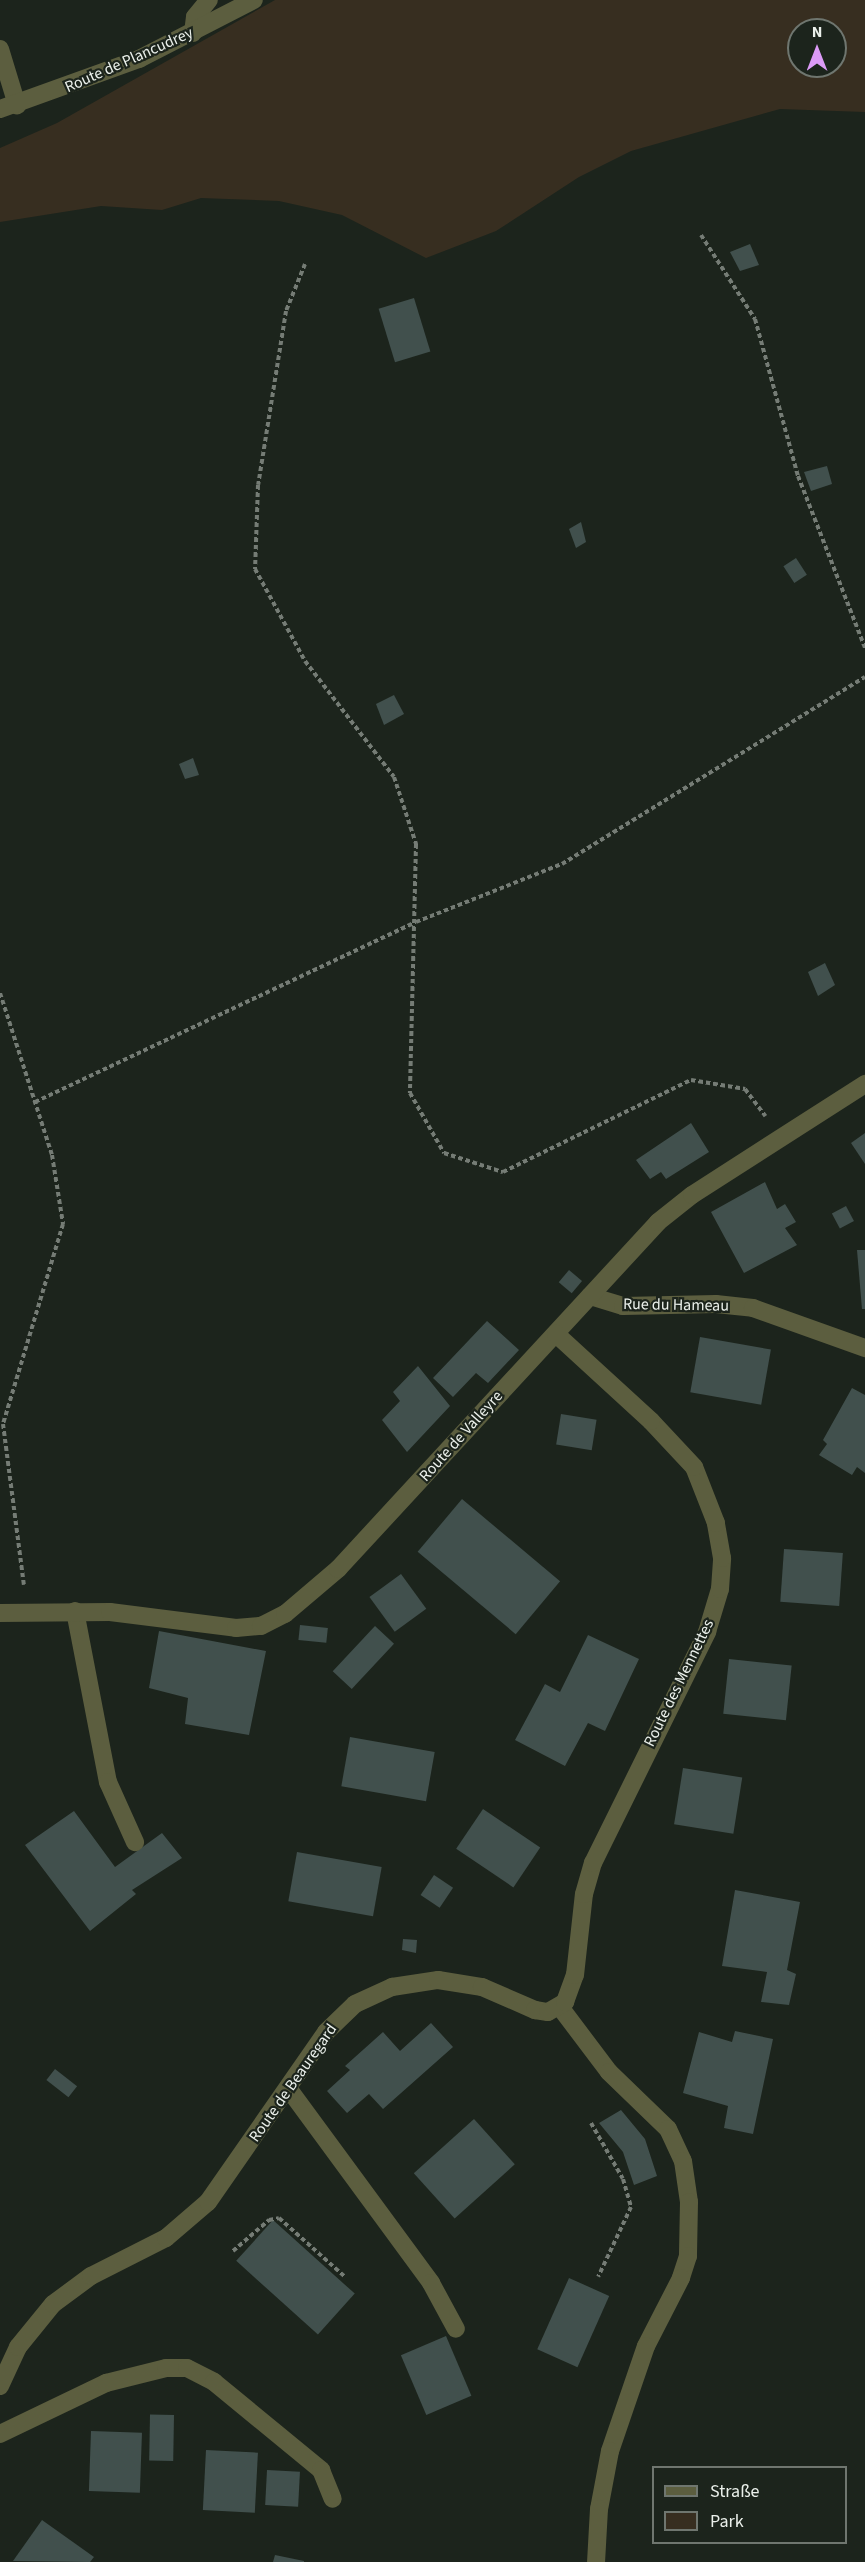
<!DOCTYPE html>
<html>
<head>
<meta charset="utf-8">
<style>
	body { margin:0 }
	#map { position:relative; width:865px; height:2562px; overflow:hidden; background:#1c241c; font-family:"Source Sans 3",sans-serif }
	div>[style] { position:absolute }
	[style*='--x'] { left:calc(var(--x)*1px); top:calc(var(--y)*1px); width:calc(var(--w)*1px); rotate:calc(var(--a)*1deg) }
	.green>* { inset:0; background:#372e20 }
	.building>* { inset:0; background:#41504d; transform-origin:0 0 }
	.path>* { height:4px; margin-top:-2px; transform-origin:0; background:repeating-linear-gradient(90deg,#757c75 0 4.5px,transparent 0 7.5px) }
	.lane>* { height:18px; margin:-9px; padding:0 9px; transform-origin:9px; border-radius:9px; background:#5c5e3f }
	.street>* { height:18px; margin:-9px; padding:0 9px; transform-origin:9px; border-radius:9px; background:#5c5e3f }
	span { translate:-50% -50%; white-space:nowrap; text-align:center; line-height:1.15; -webkit-text-stroke:4.5px #1c241c; paint-order:stroke }
	.street-label { font-size:16px; color:#ebf0eb }
	.legend { position:absolute; left:652px; top:2466px; width:195px; height:78px; box-sizing:border-box; background:#1c241c; border:2px solid #6f766f; margin:0; padding:8px 10px; list-style:none; font-size:18px; color:#ebf0eb }
	.legend li { display:flex; align-items:center; gap:12px; height:30px }
	.legend b { width:30px; border:2px solid #6f766f }
	.north { position:absolute; left:787px; top:18px; width:60px; height:60px; box-sizing:border-box; background:#1c241c; border:2px solid #6f766f; border-radius:50%; rotate:0deg; font-size:16px; font-weight:700; line-height:24px; text-align:center; color:#ebf0eb }
	.north::after { content:''; display:block; margin:auto; width:21px; height:27px; background:#db9af6; clip-path:polygon(50% 0,100% 100%,50% 72%,0 100%) }
</style>
</head>
<body>
<div id="map">
	<div class="green">
		<i style="clip-path:polygon(evenodd,275px 0,865px 0,865px 112px,780px 109px,631px 151px,579px 177px,496px 231px,426px 258px,342px 215px,279px 201px,201px 198px,162px 210px,101px 206px,0 222px,0 148px,57px 123px,275px 0,799px 30px,835px 30px,835px 66px,799px 66px,799px 30px)"></i>
	</div>
	<div class="building">
		<i style="clip-path:polygon(750px 244px,759px 265px,740px 271px,730px 252px)"></i>
		<i style="left:414px;top:298px;width:56px;height:37px;rotate:73deg"></i>
		<i style="clip-path:polygon(827px 466px,832px 484px,811px 491px,804px 472px)"></i>
		<i style="clip-path:polygon(581px 522px,586px 542px,576px 548px,569px 529px)"></i>
		<i style="left:796px;top:558px;width:20px;height:15px;rotate:57deg"></i>
		<i style="clip-path:polygon(394px 695px,404px 714px,384px 725px,376px 704px)"></i>
		<i style="clip-path:polygon(193px 758px,199px 775px,185px 779px,179px 764px)"></i>
		<i style="clip-path:polygon(825px 963px,835px 985px,818px 996px,808px 972px)"></i>
		<i style="clip-path:polygon(691px 1123px,709px 1152px,666px 1179px,661px 1172px,650px 1179px,636px 1160px)"></i>
		<i style="clip-path:polygon(865px 1133px,865px 1164px,851px 1143px)"></i>
		<i style="clip-path:polygon(765px 1182px,777px 1209px,785px 1204px,796px 1222px,785px 1228px,797px 1245px,744px 1273px,711px 1212px)"></i>
		<i style="left:846px;top:1206px;width:17px;height:16px;rotate:62deg"></i>
		<i style="clip-path:polygon(857px 1250px,865px 1250px,865px 1309px,862px 1309px)"></i>
		<i style="left:569px;top:1270px;width:17px;height:16px;rotate:40deg"></i>
		<i style="clip-path:polygon(487px 1321px,519px 1350px,488px 1383px,476px 1373px,453px 1397px,433px 1378px)"></i>
		<i style="left:700px;top:1337px;width:72px;height:56px;rotate:10deg"></i>
		<i style="clip-path:polygon(418px 1366px,450px 1406px,407px 1452px,382px 1420px,400px 1401px,393px 1392px)"></i>
		<i style="clip-path:polygon(852px 1388px,865px 1395px,865px 1473px,857px 1467px,852px 1475px,819px 1455px,827px 1444px,823px 1440px)"></i>
		<i style="left:561px;top:1414px;width:36px;height:31px;rotate:9deg"></i>
		<i style="left:462px;top:1499px;width:128px;height:69px;rotate:40deg"></i>
		<i style="left:784px;top:1549px;width:59px;height:53px;rotate:4deg"></i>
		<i style="left:401px;top:1574px;width:43px;height:39px;rotate:54deg"></i>
		<i style="left:300px;top:1625px;width:28px;height:15px;rotate:6deg"></i>
		<i style="left:375px;top:1626px;width:26px;height:62px;rotate:43deg"></i>
		<i style="clip-path:polygon(159px 1631px,266px 1651px,249px 1735px,185px 1724px,188px 1698px,149px 1688px)"></i>
		<i style="clip-path:polygon(588px 1635px,639px 1659px,605px 1731px,588px 1723px,565px 1766px,515px 1740px,545px 1684px,560px 1692px)"></i>
		<i style="left:729px;top:1659px;width:63px;height:55px;rotate:6deg"></i>
		<i style="left:350px;top:1737px;width:86px;height:50px;rotate:10deg"></i>
		<i style="left:683px;top:1768px;width:60px;height:57px;rotate:9deg"></i>
		<i style="left:483px;top:1809px;width:69px;height:48px;rotate:34deg"></i>
		<i style="clip-path:polygon(74px 1811px,115px 1867px,162px 1833px,182px 1858px,132px 1890px,136px 1894px,90px 1931px,25px 1845px)"></i>
		<i style="left:297px;top:1852px;width:86px;height:50px;rotate:10deg"></i>
		<i style="left:434px;top:1875px;width:23px;height:24px;rotate:34deg"></i>
		<i style="clip-path:polygon(735px 1890px,800px 1902px,787px 1970px,796px 1974px,789px 2005px,761px 2002px,767px 1972px,722px 1966px)"></i>
		<i style="clip-path:polygon(403px 1939px,417px 1940px,416px 1953px,402px 1950px)"></i>
		<i style="clip-path:polygon(431px 2023px,453px 2047px,383px 2109px,369px 2094px,347px 2113px,327px 2091px,350px 2070px,345px 2066px,383px 2032px,400px 2051px)"></i>
		<i style="clip-path:polygon(735px 2031px,773px 2039px,753px 2134px,724px 2128px,728px 2106px,683px 2093px,699px 2032px,732px 2042px)"></i>
		<i style="left:55px;top:2069px;width:28px;height:14px;rotate:38deg"></i>
		<i style="clip-path:polygon(621px 2110px,645px 2139px,657px 2176px,634px 2185px,623px 2152px,599px 2123px)"></i>
		<i style="left:474px;top:2119px;width:61px;height:81px;rotate:48deg"></i>
		<i style="left:273px;top:2220px;width:110px;height:55px;rotate:42deg"></i>
		<i style="left:569px;top:2278px;width:44px;height:78px;rotate:24deg"></i>
		<i style="left:446px;top:2336px;width:65px;height:49px;rotate:67deg"></i>
		<i style="left:174px;top:2415px;width:46px;height:24px;rotate:91deg"></i>
		<i style="left:91px;top:2431px;width:51px;height:60px;rotate:2deg"></i>
		<i style="left:206px;top:2450px;width:52px;height:60px;rotate:3deg"></i>
		<i style="left:267px;top:2470px;width:33px;height:35px;rotate:3deg"></i>
		<i style="clip-path:polygon(42px 2520px,94px 2557px,90px 2562px,13px 2561px)"></i>
		<i style="clip-path:polygon(275px 2555px,304px 2561px,304px 2562px,273px 2562px)"></i>
	</div>
	<div class="path">
		<i style="--x:701;--y:235;--w:100;--a:57.3"></i>
		<i style="--x:755;--y:319;--w:163;--a:74.7"></i>
		<i style="--x:798;--y:476;--w:185;--a:68.7"></i>
		<i style="--x:305;--y:264;--w:51;--a:112"></i>
		<i style="--x:286;--y:311;--w:176;--a:99.1"></i>
		<i style="--x:258;--y:485;--w:84;--a:92"></i>
		<i style="--x:255;--y:569;--w:105;--a:61.5"></i>
		<i style="--x:305;--y:661;--w:146;--a:52.5"></i>
		<i style="--x:394;--y:777;--w:71;--a:71.8"></i>
		<i style="--x:416;--y:844;--w:249;--a:91.4"></i>
		<i style="--x:410;--y:1093;--w:69;--a:60.5"></i>
		<i style="--x:444;--y:1153;--w:62;--a:17.9"></i>
		<i style="--x:503;--y:1172;--w:209;--a:-26.1"></i>
		<i style="--x:691;--y:1080;--w:55;--a:9.5"></i>
		<i style="--x:745;--y:1089;--w:34;--a:53"></i>
		<i style="--x:0;--y:993;--w:170;--a:72.2"></i>
		<i style="--x:52;--y:1155;--w:70;--a:80.9"></i>
		<i style="--x:63;--y:1224;--w:209;--a:106.7"></i>
		<i style="--x:3;--y:1424;--w:162;--a:82.6"></i>
		<i style="--x:35;--y:1102;--w:421;--a:-25.3"></i>
		<i style="--x:416;--y:922;--w:157;--a:-21.7"></i>
		<i style="--x:562;--y:864;--w:356;--a:-31.7"></i>
		<i style="--x:591;--y:2123;--w:64;--a:60.3"></i>
		<i style="--x:623;--y:2179;--w:29;--a:74"></i>
		<i style="--x:631;--y:2207;--w:77;--a:115.2"></i>
		<i style="--x:233;--y:2251;--w:48;--a:-40.7"></i>
		<i style="--x:269;--y:2220;--w:10;--a:-11"></i>
		<i style="--x:279;--y:2218;--w:87;--a:41.7"></i>
	</div>
	<div class="lane">
		<i style="--x:193;--y:33;--w:16;--a:-83"></i>
		<i style="--x:195;--y:17;--w:22;--a:-51"></i>
		<i style="--x:75;--y:1611;--w:174;--a:79.1"></i>
		<i style="--x:108;--y:1782;--w:66;--a:65.8"></i>
		<i style="--x:288;--y:2088;--w:242;--a:53.7"></i>
		<i style="--x:431;--y:2283;--w:52;--a:61.5"></i>
		<i style="--x:0;--y:2434;--w:118;--a:-25.7"></i>
		<i style="--x:106;--y:2383;--w:62;--a:-14"></i>
		<i style="--x:166;--y:2368;--w:21;--a:0"></i>
		<i style="--x:187;--y:2368;--w:30;--a:27"></i>
		<i style="--x:214;--y:2382;--w:139;--a:39.4"></i>
		<i style="--x:321;--y:2470;--w:31;--a:68"></i>
	</div>
	<div class="street">
		<i style="--x:0;--y:49;--w:59;--a:73.1"></i>
		<i style="--x:0;--y:109;--w:148;--a:-19.8"></i>
		<i style="--x:139;--y:59;--w:129;--a:-27.2"></i>
		<i style="--x:590;--y:1296;--w:34;--a:17"></i>
		<i style="--x:623;--y:1306;--w:93;--a:-1.2"></i>
		<i style="--x:716;--y:1304;--w:37;--a:6"></i>
		<i style="--x:753;--y:1308;--w:119;--a:19.7"></i>
		<i style="--x:0;--y:1613;--w:110;--a:-0.5"></i>
		<i style="--x:110;--y:1612;--w:127;--a:7.2"></i>
		<i style="--x:236;--y:1628;--w:25;--a:-5"></i>
		<i style="--x:261;--y:1626;--w:27;--a:-27"></i>
		<i style="--x:285;--y:1614;--w:70;--a:-40.3"></i>
		<i style="--x:338;--y:1569;--w:472;--a:-47.3"></i>
		<i style="--x:658;--y:1222;--w:43;--a:-38.5"></i>
		<i style="--x:692;--y:1195;--w:206;--a:-32.7"></i>
		<i style="--x:560;--y:2007;--w:81;--a:53"></i>
		<i style="--x:609;--y:2072;--w:82;--a:44"></i>
		<i style="--x:668;--y:2129;--w:35;--a:65"></i>
		<i style="--x:683;--y:2161;--w:41;--a:81.7"></i>
		<i style="--x:689;--y:2202;--w:54;--a:91.1"></i>
		<i style="--x:688;--y:2256;--w:23;--a:108"></i>
		<i style="--x:681;--y:2278;--w:76;--a:117.2"></i>
		<i style="--x:646;--y:2346;--w:111;--a:108.9"></i>
		<i style="--x:610;--y:2451;--w:59;--a:100.7"></i>
		<i style="--x:599;--y:2509;--w:53;--a:93.2"></i>
		<i style="--x:0;--y:2386;--w:43;--a:-65.2"></i>
		<i style="--x:18;--y:2347;--w:55;--a:-50.9"></i>
		<i style="--x:53;--y:2304;--w:47;--a:-36.4"></i>
		<i style="--x:91;--y:2276;--w:84;--a:-26.9"></i>
		<i style="--x:166;--y:2238;--w:55;--a:-40.6"></i>
		<i style="--x:208;--y:2202;--w:207;--a:-55.2"></i>
		<i style="--x:326;--y:2032;--w:40;--a:-44"></i>
		<i style="--x:355;--y:2004;--w:41;--a:-24.7"></i>
		<i style="--x:392;--y:1987;--w:47;--a:-8.7"></i>
		<i style="--x:438;--y:1980;--w:45;--a:9"></i>
		<i style="--x:482;--y:1987;--w:58;--a:23.5"></i>
		<i style="--x:535;--y:2010;--w:13;--a:9"></i>
		<i style="--x:548;--y:2012;--w:20;--a:-30"></i>
		<i style="--x:565;--y:2002;--w:29;--a:-70"></i>
		<i style="--x:575;--y:1975;--w:81;--a:-83.7"></i>
		<i style="--x:584;--y:1894;--w:32;--a:-74"></i>
		<i style="--x:593;--y:1863;--w:258;--a:-63.7"></i>
		<i style="--x:707;--y:1632;--w:45;--a:-73.2"></i>
		<i style="--x:720;--y:1589;--w:31;--a:-86"></i>
		<i style="--x:722;--y:1558;--w:36;--a:-100"></i>
		<i style="--x:716;--y:1523;--w:60;--a:-111.4"></i>
		<i style="--x:694;--y:1467;--w:63;--a:-133.1"></i>
		<i style="--x:651;--y:1421;--w:129;--a:-137.5"></i>
	</div>
	<div class="street-label">
		<span style="left:129px;top:60px;rotate:-24deg">Route de Plancudrey</span>
		<span style="left:676px;top:1305px;rotate:1deg">Rue du Hameau</span>
		<span style="left:461px;top:1436px;rotate:-48deg">Route de Valleyre</span>
		<span style="left:679px;top:1683px;rotate:-64deg">Route des Mennettes</span>
		<span style="left:293px;top:2083px;rotate:-55deg">Route de Beauregard</span>
	</div>
	<ul class="legend">
	<li><b style="height:8px;background:#5c5e3f"></b>Straße</li>
	<li><b style="height:16px;background:#372e20"></b>Park</li>
	</ul>
	<div class="north">N</div>
</div>
</body>
</html>
